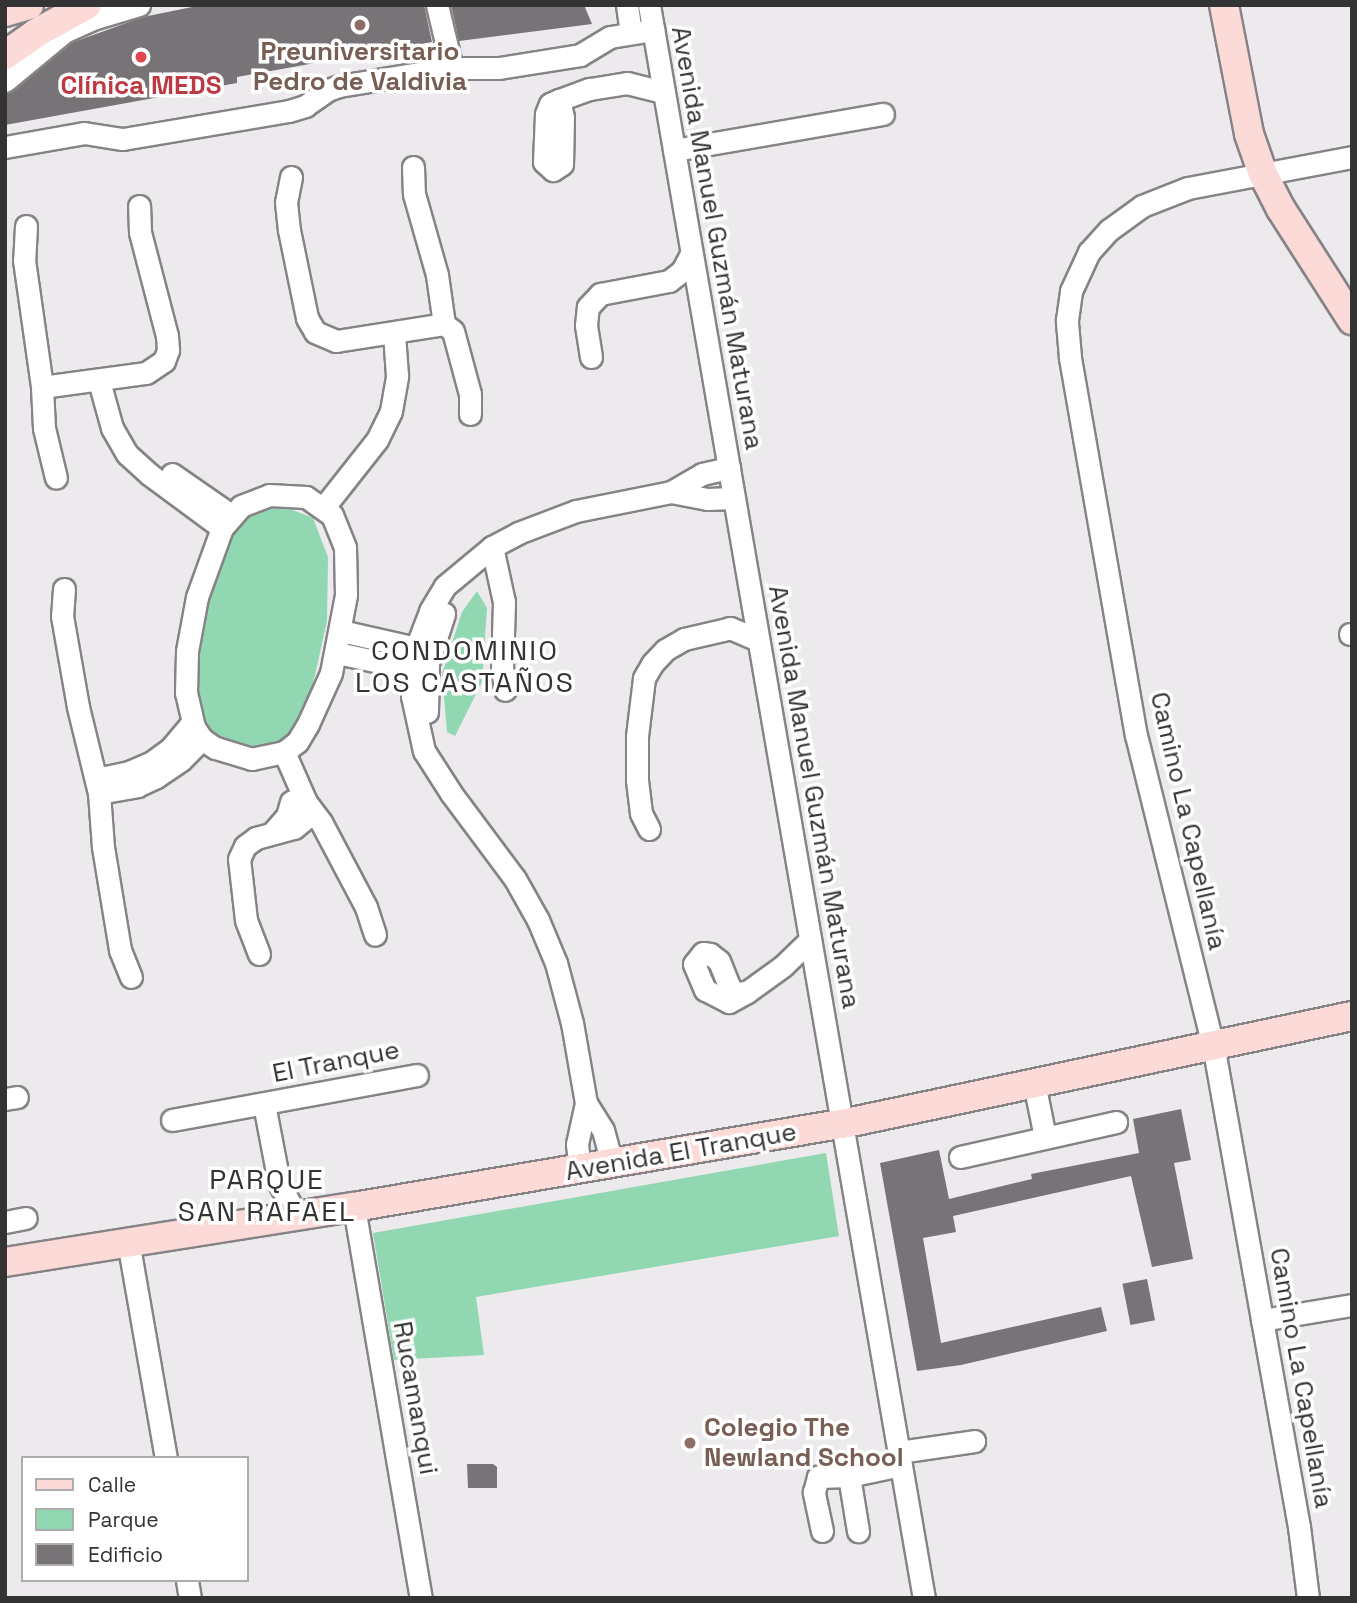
<!DOCTYPE html>
<html>
<head>
<meta charset="utf-8">
<style>
	body { margin:0 }
	#map { position:relative; width:1357px; height:1603px; overflow:hidden; background:#edeaed; font-family:"Space Grotesk",sans-serif }
	div>[style] { position:absolute }
	[style*='--x'] { left:calc(var(--x)*1px); top:calc(var(--y)*1px); width:calc(var(--w)*1px); rotate:calc(var(--a)*1deg) }
	.green>* { inset:0; background:#91d7b1 }
	.building>* { inset:0; background:#777377; transform-origin:0 0 }
	.roads { filter:drop-shadow(2px 0 #868386) drop-shadow(-2px 0 #868386) drop-shadow(0 2px #868386) drop-shadow(0 -2px #868386) }
	.minor>* { height:21px; margin:-10.5px; padding:0 10.5px; transform-origin:10.5px; border-radius:10.5px; background:#fff }
	.major>* { height:28px; margin:-14px; padding:0 14px; transform-origin:14px; border-radius:14px; background:#fbdad8 }
	.dots>* { width:19px; height:19px; translate:-50% -50%; box-sizing:border-box; border:4px solid #fff; border-radius:50% }
	span { translate:-50% -50%; white-space:nowrap; text-align:center; line-height:1.15; -webkit-text-stroke:7px #fff; paint-order:stroke }
	.education-label { font-size:26px; color:#785e54; font-weight:700 }
	.left { translate:0 -50%; text-align:left }
	.health-label { font-size:26px; color:#be3a42; font-weight:700 }
	.street-label { font-size:26px; color:#343334 }
	.neighbourhood-label { font-size:28px; color:#343334; letter-spacing:2px }
	.frame { position:absolute; inset:0; border:7px solid #343334; pointer-events:none }
	.legend { position:absolute; left:21px; top:1456px; width:228px; height:126px; box-sizing:border-box; background:#fff; border:2px solid #aeadae; margin:0; padding:9px 12px; list-style:none; font-size:21px; color:#343334 }
	.legend li { display:flex; align-items:center; gap:14px; height:35px }
	.legend b { width:35px; border:2px solid #aeadae }
</style>
</head>
<body>
<div id="map">
	<div class="green">
		<i style="clip-path:polygon(266px 509px,290px 509px,313px 518px,328px 557px,327px 621px,315px 675px,301px 722px,272px 749px,234px 746px,208px 729px,196px 700px,202px 625px,217px 560px,229px 534px,243px 520px)"></i>
		<i style="clip-path:polygon(477px 591px,487px 608px,482px 682px,455px 736px,447px 732px,442px 674px,462px 612px)"></i>
		<i style="clip-path:polygon(826px 1153px,839px 1236px,476px 1297px,484px 1355px,394px 1360px,373px 1233px)"></i>
	</div>
	<div class="building">
		<i style="clip-path:polygon(202px 5px,424px 5px,432px 42px,237px 77px,237px 83px,5px 125px,5px 94px,13px 91px,71px 43px,143px 17px)"></i>
		<i style="clip-path:polygon(451px 5px,584px 5px,592px 24px,459px 41px)"></i>
		<i style="clip-path:polygon(1181px 1109px,1191px 1160px,1174px 1163px,1193px 1259px,1152px 1267px,1131px 1176px,953px 1216px,956px 1232px,923px 1238px,941px 1343px,1101px 1307px,1107px 1331px,961px 1365px,917px 1371px,880px 1163px,939px 1150px,949px 1199px,1032px 1179px,1031px 1174px,1139px 1153px,1133px 1119px)"></i>
		<i style="left:1147px;top:1279px;width:42px;height:25px;rotate:79deg"></i>
		<i style="clip-path:polygon(467px 1464px,493px 1464px,497px 1467px,497px 1488px,468px 1488px)"></i>
	</div>
	<div class="roads">
		<div class="minor">
			<i style="--x:437;--y:5;--w:65;--a:76.6"></i>
			<i style="--x:627;--y:5;--w:28;--a:82"></i>
			<i style="--x:649;--y:5;--w:1617;--a:80.21"></i>
			<i style="--x:5;--y:81;--w:77;--a:-39.7"></i>
			<i style="--x:64;--y:32;--w:35;--a:-24"></i>
			<i style="--x:96;--y:18;--w:45;--a:-16.8"></i>
			<i style="--x:559;--y:100;--w:17;--a:77"></i>
			<i style="--x:563;--y:117;--w:47;--a:91.2"></i>
			<i style="--x:562;--y:164;--w:11;--a:146"></i>
			<i style="--x:553;--y:170;--w:12;--a:-138"></i>
			<i style="--x:544;--y:162;--w:48;--a:-87.6"></i>
			<i style="--x:546;--y:114;--w:11;--a:-68"></i>
			<i style="--x:550;--y:104;--w:10;--a:-24"></i>
			<i style="--x:559;--y:100;--w:33;--a:-20"></i>
			<i style="--x:590;--y:89;--w:37;--a:-9"></i>
			<i style="--x:627;--y:83;--w:38;--a:14"></i>
			<i style="--x:5;--y:147;--w:80;--a:-10"></i>
			<i style="--x:84;--y:133;--w:39;--a:9"></i>
			<i style="--x:123;--y:139;--w:168;--a:-9.6"></i>
			<i style="--x:289;--y:111;--w:17;--a:-17"></i>
			<i style="--x:305;--y:106;--w:28;--a:-35"></i>
			<i style="--x:328;--y:90;--w:12;--a:-20"></i>
			<i style="--x:339;--y:86;--w:114;--a:-9.1"></i>
			<i style="--x:452;--y:68;--w:47;--a:0"></i>
			<i style="--x:499;--y:68;--w:82;--a:-9.1"></i>
			<i style="--x:580;--y:55;--w:35;--a:-31"></i>
			<i style="--x:610;--y:37;--w:44;--a:-9.2"></i>
			<i style="--x:674;--y:150;--w:212;--a:-9.8"></i>
			<i style="--x:413;--y:167;--w:27;--a:88"></i>
			<i style="--x:414;--y:194;--w:84;--a:74.1"></i>
			<i style="--x:437;--y:275;--w:49;--a:81.9"></i>
			<i style="--x:444;--y:324;--w:11;--a:38"></i>
			<i style="--x:453;--y:331;--w:65;--a:74.9"></i>
			<i style="--x:470;--y:394;--w:20;--a:90"></i>
			<i style="--x:291;--y:177;--w:25;--a:101"></i>
			<i style="--x:286;--y:202;--w:28;--a:84"></i>
			<i style="--x:289;--y:230;--w:90;--a:78.4"></i>
			<i style="--x:307;--y:318;--w:16;--a:60"></i>
			<i style="--x:315;--y:332;--w:23;--a:23"></i>
			<i style="--x:336;--y:341;--w:109;--a:-8.9"></i>
			<i style="--x:26;--y:226;--w:34;--a:93"></i>
			<i style="--x:24;--y:260;--w:128;--a:81.9"></i>
			<i style="--x:42;--y:387;--w:41;--a:87.2"></i>
			<i style="--x:44;--y:428;--w:51;--a:76.5"></i>
			<i style="--x:591;--y:357;--w:32;--a:-99"></i>
			<i style="--x:586;--y:325;--w:18;--a:-84"></i>
			<i style="--x:588;--y:307;--w:18;--a:-47"></i>
			<i style="--x:600;--y:294;--w:70;--a:-10.7"></i>
			<i style="--x:669;--y:281;--w:16;--a:-38"></i>
			<i style="--x:682;--y:271;--w:19;--a:-62"></i>
			<i style="--x:99;--y:381;--w:49;--a:74.5"></i>
			<i style="--x:112;--y:428;--w:30;--a:60"></i>
			<i style="--x:127;--y:454;--w:30;--a:42"></i>
			<i style="--x:149;--y:474;--w:91;--a:36.5"></i>
			<i style="--x:42;--y:387;--w:105;--a:-7.7"></i>
			<i style="--x:146;--y:373;--w:22;--a:-34"></i>
			<i style="--x:164;--y:361;--w:12;--a:-70"></i>
			<i style="--x:168;--y:350;--w:14;--a:-94"></i>
			<i style="--x:167;--y:336;--w:107;--a:-104.6"></i>
			<i style="--x:140;--y:232;--w:26;--a:-92"></i>
			<i style="--x:172;--y:474;--w:72;--a:34.8"></i>
			<i style="--x:671;--y:492;--w:36;--a:-30"></i>
			<i style="--x:702;--y:474;--w:28;--a:-13"></i>
			<i style="--x:269;--y:495;--w:37;--a:3"></i>
			<i style="--x:306;--y:497;--w:32;--a:35"></i>
			<i style="--x:332;--y:515;--w:35;--a:68"></i>
			<i style="--x:345;--y:547;--w:48;--a:88.8"></i>
			<i style="--x:346;--y:595;--w:79;--a:100.9"></i>
			<i style="--x:331;--y:673;--w:56;--a:114.3"></i>
			<i style="--x:308;--y:724;--w:21;--a:121"></i>
			<i style="--x:297;--y:742;--w:16;--a:142"></i>
			<i style="--x:284;--y:752;--w:33;--a:168"></i>
			<i style="--x:252;--y:759;--w:39;--a:-163"></i>
			<i style="--x:215;--y:748;--w:16;--a:-145"></i>
			<i style="--x:202;--y:739;--w:14;--a:-124"></i>
			<i style="--x:194;--y:727;--w:35;--a:-103"></i>
			<i style="--x:186;--y:693;--w:42;--a:-88.6"></i>
			<i style="--x:187;--y:651;--w:55;--a:-79.5"></i>
			<i style="--x:197;--y:597;--w:73;--a:-70.1"></i>
			<i style="--x:222;--y:528;--w:29;--a:-49"></i>
			<i style="--x:241;--y:506;--w:30;--a:-21"></i>
			<i style="--x:324;--y:507;--w:85;--a:-51.7"></i>
			<i style="--x:377;--y:440;--w:32;--a:-64"></i>
			<i style="--x:391;--y:411;--w:36;--a:-80"></i>
			<i style="--x:397;--y:376;--w:43;--a:-94"></i>
			<i style="--x:492;--y:547;--w:56;--a:77.7"></i>
			<i style="--x:504;--y:602;--w:66;--a:91.7"></i>
			<i style="--x:502;--y:668;--w:22;--a:82"></i>
			<i style="--x:64;--y:589;--w:27;--a:94"></i>
			<i style="--x:62;--y:616;--w:92;--a:80"></i>
			<i style="--x:78;--y:707;--w:89;--a:76.3"></i>
			<i style="--x:99;--y:793;--w:54;--a:85.8"></i>
			<i style="--x:103;--y:847;--w:104;--a:80.6"></i>
			<i style="--x:120;--y:950;--w:29;--a:68"></i>
			<i style="--x:341;--y:631;--w:77;--a:12.8"></i>
			<i style="--x:416;--y:648;--w:14;--a:54"></i>
			<i style="--x:1350;--y:634;--w:2;--a:0"></i>
			<i style="--x:337;--y:653;--w:77;--a:12"></i>
			<i style="--x:412;--y:669;--w:12;--a:-20"></i>
			<i style="--x:427;--y:712;--w:49;--a:-88.8"></i>
			<i style="--x:428;--y:663;--w:52;--a:-71.9"></i>
			<i style="--x:96;--y:779;--w:34;--a:-12"></i>
			<i style="--x:129;--y:772;--w:25;--a:-23"></i>
			<i style="--x:152;--y:762;--w:22;--a:-36"></i>
			<i style="--x:170;--y:749;--w:34;--a:-50"></i>
			<i style="--x:99;--y:793;--w:39;--a:-10"></i>
			<i style="--x:137;--y:786;--w:21;--a:-25"></i>
			<i style="--x:156;--y:777;--w:30;--a:-34"></i>
			<i style="--x:181;--y:760;--w:30;--a:-45"></i>
			<i style="--x:306;--y:802;--w:25;--a:53"></i>
			<i style="--x:321;--y:822;--w:96;--a:62.1"></i>
			<i style="--x:366;--y:907;--w:29;--a:72"></i>
			<i style="--x:649;--y:829;--w:18;--a:-117"></i>
			<i style="--x:641;--y:813;--w:34;--a:-97"></i>
			<i style="--x:637;--y:779;--w:43;--a:-90"></i>
			<i style="--x:637;--y:736;--w:58;--a:-83.1"></i>
			<i style="--x:644;--y:678;--w:16;--a:-60"></i>
			<i style="--x:652;--y:664;--w:19;--a:-47"></i>
			<i style="--x:665;--y:650;--w:22;--a:-30"></i>
			<i style="--x:684;--y:639;--w:40;--a:-13"></i>
			<i style="--x:723;--y:630;--w:7;--a:-16"></i>
			<i style="--x:730;--y:628;--w:30;--a:23"></i>
			<i style="--x:274;--y:831;--w:20;--a:-49"></i>
			<i style="--x:287;--y:816;--w:15;--a:-74"></i>
			<i style="--x:703;--y:953;--w:7;--a:8"></i>
			<i style="--x:710;--y:954;--w:11;--a:38"></i>
			<i style="--x:719;--y:961;--w:29;--a:68"></i>
			<i style="--x:730;--y:988;--w:8;--a:40"></i>
			<i style="--x:736;--y:993;--w:11;--a:-5"></i>
			<i style="--x:747;--y:992;--w:21;--a:151"></i>
			<i style="--x:729;--y:1002;--w:27;--a:-153"></i>
			<i style="--x:705;--y:990;--w:28;--a:-113"></i>
			<i style="--x:694;--y:964;--w:14;--a:-51"></i>
			<i style="--x:259;--y:954;--w:36;--a:-111"></i>
			<i style="--x:246;--y:920;--w:61;--a:-96.5"></i>
			<i style="--x:239;--y:859;--w:14;--a:-65"></i>
			<i style="--x:245;--y:846;--w:14;--a:-36"></i>
			<i style="--x:256;--y:838;--w:39;--a:-15"></i>
			<i style="--x:294;--y:828;--w:16;--a:-40"></i>
			<i style="--x:306;--y:818;--w:16;--a:-90"></i>
			<i style="--x:306;--y:802;--w:55;--a:-113.7"></i>
			<i style="--x:747;--y:992;--w:44;--a:-35.8"></i>
			<i style="--x:783;--y:966;--w:37;--a:-44"></i>
			<i style="--x:1034;--y:1083;--w:55;--a:78.5"></i>
			<i style="--x:5;--y:1099;--w:12;--a:-9"></i>
			<i style="--x:586;--y:1103;--w:32;--a:58"></i>
			<i style="--x:603;--y:1130;--w:35;--a:75"></i>
			<i style="--x:264;--y:1104;--w:80;--a:79.2"></i>
			<i style="--x:279;--y:1183;--w:36;--a:62"></i>
			<i style="--x:172;--y:1120;--w:249;--a:-10.4"></i>
			<i style="--x:960;--y:1157;--w:160;--a:-12.6"></i>
			<i style="--x:580;--y:1169;--w:25;--a:-97"></i>
			<i style="--x:577;--y:1144;--w:42;--a:-77.6"></i>
			<i style="--x:586;--y:1103;--w:81;--a:-99.9"></i>
			<i style="--x:572;--y:1023;--w:62;--a:-104.9"></i>
			<i style="--x:556;--y:963;--w:47;--a:-112.7"></i>
			<i style="--x:538;--y:920;--w:47;--a:-119.3"></i>
			<i style="--x:515;--y:879;--w:107;--a:-126.7"></i>
			<i style="--x:451;--y:793;--w:50;--a:-122.7"></i>
			<i style="--x:424;--y:751;--w:56;--a:-102.3"></i>
			<i style="--x:412;--y:696;--w:48;--a:-85.2"></i>
			<i style="--x:416;--y:648;--w:40;--a:-69"></i>
			<i style="--x:430;--y:611;--w:29;--a:-59"></i>
			<i style="--x:445;--y:586;--w:61;--a:-39.7"></i>
			<i style="--x:492;--y:547;--w:30;--a:-28"></i>
			<i style="--x:518;--y:533;--w:62;--a:-20.8"></i>
			<i style="--x:576;--y:511;--w:97;--a:-11.3"></i>
			<i style="--x:671;--y:492;--w:37;--a:11"></i>
			<i style="--x:707;--y:499;--w:27;--a:-2"></i>
			<i style="--x:354;--y:1207;--w:397;--a:80.3"></i>
			<i style="--x:5;--y:1222;--w:21;--a:-11"></i>
			<i style="--x:128;--y:1241;--w:220;--a:80.1"></i>
			<i style="--x:1262;--y:1320;--w:91;--a:-9.5"></i>
			<i style="--x:899;--y:1452;--w:76;--a:-8.3"></i>
			<i style="--x:849;--y:1476;--w:56;--a:80.7"></i>
			<i style="--x:822;--y:1531;--w:40;--a:-102"></i>
			<i style="--x:814;--y:1492;--w:16;--a:-75"></i>
			<i style="--x:818;--y:1477;--w:31;--a:-2"></i>
			<i style="--x:849;--y:1476;--w:53;--a:-11.9"></i>
			<i style="--x:187;--y:1580;--w:18;--a:81"></i>
			<i style="--x:1308;--y:1598;--w:72;--a:-97.2"></i>
			<i style="--x:1299;--y:1527;--w:489;--a:-100.1"></i>
			<i style="--x:1213;--y:1046;--w:319;--a:-103.9"></i>
			<i style="--x:1136;--y:736;--w:385;--a:-99.9"></i>
			<i style="--x:1070;--y:357;--w:37;--a:-95"></i>
			<i style="--x:1067;--y:320;--w:29;--a:-82"></i>
			<i style="--x:1071;--y:291;--w:43;--a:-65.2"></i>
			<i style="--x:1089;--y:252;--w:30;--a:-48"></i>
			<i style="--x:1109;--y:230;--w:41;--a:-36"></i>
			<i style="--x:1142;--y:206;--w:49;--a:-21.4"></i>
			<i style="--x:1188;--y:188;--w:167;--a:-10.7"></i>
		</div>
		<div class="major">
			<i style="--x:1224;--y:5;--w:131;--a:79"></i>
			<i style="--x:1249;--y:134;--w:42;--a:70.7"></i>
			<i style="--x:1263;--y:174;--w:39;--a:63"></i>
			<i style="--x:1281;--y:209;--w:132;--a:57.4"></i>
			<i style="--x:5;--y:12;--w:25;--a:-16"></i>
			<i style="--x:5;--y:55;--w:38;--a:-35"></i>
			<i style="--x:36;--y:33;--w:58;--a:-28.8"></i>
			<i style="--x:5;--y:1262;--w:353;--a:-9"></i>
			<i style="--x:354;--y:1207;--w:495;--a:-9.7"></i>
			<i style="--x:842;--y:1124;--w:521;--a:-11.96"></i>
		</div>
	</div>
	<div class="dots">
		<i style="left:360px;top:25px;background:#8d6e63"></i>
		<i style="left:141px;top:57px;background:#e0444e"></i>
		<i style="left:690px;top:1443px;background:#8d6e63"></i>
	</div>
	<div class="education-label">
		<span style="left:360px;top:67px">Preuniversitario<br>Pedro de Valdivia</span>
		<span class="left" style="left:704px;top:1443px">Colegio The<br>Newland School</span>
	</div>
	<div class="health-label">
		<span style="left:141px;top:86px">Clínica MEDS</span>
	</div>
	<div class="street-label">
		<span style="left:717px;top:238px;rotate:80deg">Avenida Manuel Guzmán Maturana</span>
		<span style="left:814px;top:797px;rotate:80deg">Avenida Manuel Guzmán Maturana</span>
		<span style="left:1188px;top:821px;rotate:77deg">Camino La Capellanía</span>
		<span style="left:336px;top:1062px;rotate:-11deg">El Tranque</span>
		<span style="left:681px;top:1152px;rotate:-10deg">Avenida El Tranque</span>
		<span style="left:1301px;top:1378px;rotate:80deg">Camino La Capellanía</span>
		<span style="left:415px;top:1398px;rotate:80deg">Rucamanqui</span>
	</div>
	<div class="neighbourhood-label">
		<span style="left:465px;top:666px">CONDOMINIO<br>LOS CASTAÑOS</span>
		<span style="left:267px;top:1195px">PARQUE<br>SAN RAFAEL</span>
	</div>
	<div class="frame"></div>
	<ul class="legend">
	<li><b style="height:9px;background:#fbdad8"></b>Calle</li>
	<li><b style="height:19px;background:#91d7b1"></b>Parque</li>
	<li><b style="height:19px;background:#777377"></b>Edificio</li>
	</ul>
</div>
</body>
</html>
